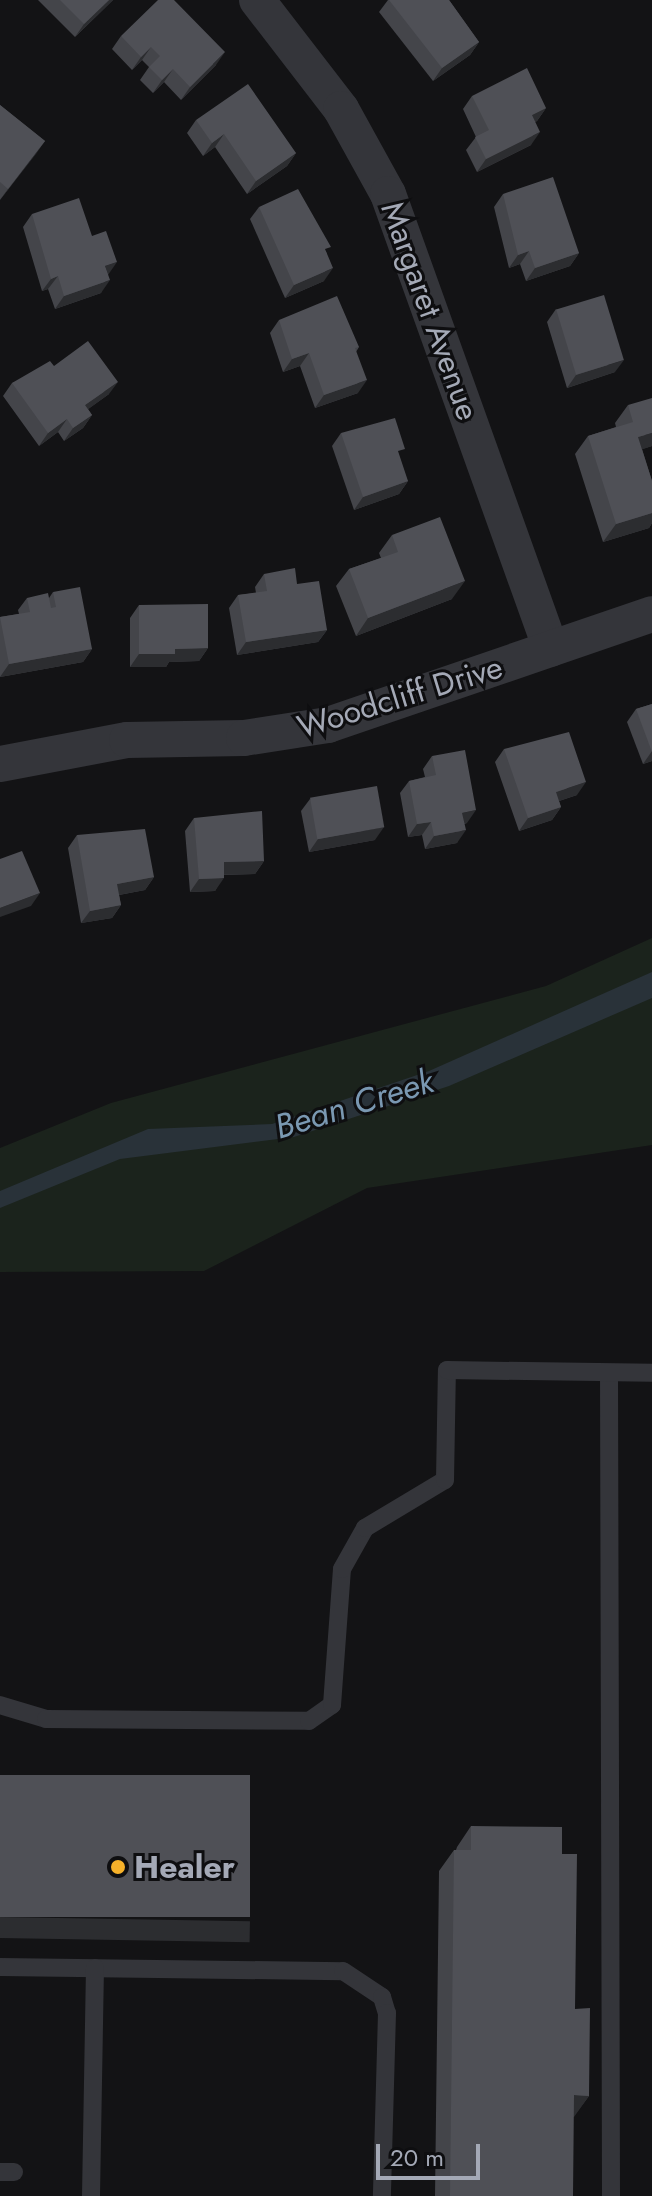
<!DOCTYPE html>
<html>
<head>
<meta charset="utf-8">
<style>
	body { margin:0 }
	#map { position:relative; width:652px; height:2196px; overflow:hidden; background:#131315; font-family:Jost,sans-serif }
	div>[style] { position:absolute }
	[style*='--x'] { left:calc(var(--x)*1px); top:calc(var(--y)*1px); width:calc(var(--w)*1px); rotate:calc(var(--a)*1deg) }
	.green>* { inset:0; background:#1b231c }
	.water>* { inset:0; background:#293239 }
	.service>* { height:18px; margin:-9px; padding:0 9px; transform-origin:9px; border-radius:9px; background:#34353a }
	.minor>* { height:36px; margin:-18px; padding:0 18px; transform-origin:18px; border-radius:18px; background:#34353a }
	.wall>* { inset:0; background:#44454a }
	.shaded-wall>* { inset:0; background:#2c2d30; transform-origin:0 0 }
	.building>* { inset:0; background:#4f5056; transform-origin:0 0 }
	.dots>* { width:22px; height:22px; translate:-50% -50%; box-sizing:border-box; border:4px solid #0e0e10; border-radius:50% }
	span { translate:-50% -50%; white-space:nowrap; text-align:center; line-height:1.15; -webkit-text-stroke:6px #0e0e10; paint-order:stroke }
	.street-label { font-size:32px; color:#a4a9b6 }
	.poi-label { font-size:32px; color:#a4a9b6; font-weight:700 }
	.left { translate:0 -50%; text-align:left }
	.water-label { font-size:34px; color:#7a98b2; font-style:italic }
	.scale { position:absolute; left:376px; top:2144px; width:104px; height:36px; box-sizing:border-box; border:4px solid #a4a9b6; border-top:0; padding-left:10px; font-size:24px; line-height:28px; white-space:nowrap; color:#a4a9b6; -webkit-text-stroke:6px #0e0e10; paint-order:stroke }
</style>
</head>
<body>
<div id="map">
	<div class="green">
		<i style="clip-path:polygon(652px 938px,652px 1145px,367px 1188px,204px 1271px,0 1272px,0 1148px,111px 1103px,546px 986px)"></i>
	</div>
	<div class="water">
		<i style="clip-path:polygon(652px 972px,652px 998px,449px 1086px,294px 1137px,120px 1159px,0 1208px,0 1191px,148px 1129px,272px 1124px,429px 1071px)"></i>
	</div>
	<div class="service">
		<i style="--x:609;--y:1373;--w:823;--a:89.86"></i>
		<i style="--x:0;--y:1705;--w:48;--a:16.9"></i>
		<i style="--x:46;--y:1719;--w:263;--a:0.4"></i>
		<i style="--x:309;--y:1721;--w:28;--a:-35"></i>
		<i style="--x:332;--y:1705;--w:136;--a:-85.8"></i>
		<i style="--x:342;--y:1569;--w:47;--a:-60.7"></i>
		<i style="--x:365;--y:1528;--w:93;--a:-31"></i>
		<i style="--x:445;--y:1480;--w:110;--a:-89"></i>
		<i style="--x:447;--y:1370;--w:205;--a:0.8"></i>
		<i style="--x:0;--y:1967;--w:343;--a:0.7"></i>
		<i style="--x:343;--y:1971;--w:47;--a:33.7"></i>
		<i style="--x:382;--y:1997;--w:17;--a:73"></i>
		<i style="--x:387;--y:2013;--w:183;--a:91.6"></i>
		<i style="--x:0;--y:2172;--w:14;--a:0"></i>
		<i style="--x:91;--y:2196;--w:228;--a:-89"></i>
	</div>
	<div class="minor">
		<i style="--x:257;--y:0;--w:138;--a:52.4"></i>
		<i style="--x:341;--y:109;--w:97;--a:61.1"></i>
		<i style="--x:388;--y:194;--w:483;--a:70.3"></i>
		<i style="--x:0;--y:764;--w:129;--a:-10.7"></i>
		<i style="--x:127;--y:740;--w:117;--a:-1"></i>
		<i style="--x:244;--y:738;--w:85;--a:-8.8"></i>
		<i style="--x:328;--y:725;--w:342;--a:-18.9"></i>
	</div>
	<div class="wall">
		<i style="clip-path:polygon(38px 0,113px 0,75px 37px)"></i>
		<i style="clip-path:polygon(388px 0,449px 0,479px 42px,470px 55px,433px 81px,379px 12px)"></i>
		<i style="clip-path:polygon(121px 36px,216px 65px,181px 100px,164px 82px,153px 93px,140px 80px,149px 67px,142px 60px,132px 70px,112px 49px)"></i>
		<i style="clip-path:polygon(472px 96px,546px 108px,537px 121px,535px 122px,531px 145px,477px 172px,466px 150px,476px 137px,463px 109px)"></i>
		<i style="clip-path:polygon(0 105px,45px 141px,0 200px)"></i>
		<i style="clip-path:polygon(196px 120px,296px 153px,287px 166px,247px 194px,215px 147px,203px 156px,187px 133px)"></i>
		<i style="clip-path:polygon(503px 194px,579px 253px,570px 266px,526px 281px,520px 264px,509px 268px,494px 207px)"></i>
		<i style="clip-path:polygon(259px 207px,327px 253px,324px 281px,285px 298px,250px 219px)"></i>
		<i style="clip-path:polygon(32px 214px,92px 236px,108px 274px,101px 293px,55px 309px,48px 289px,42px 291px,23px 227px)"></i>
		<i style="clip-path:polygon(556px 309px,615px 372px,567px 388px,547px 322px)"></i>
		<i style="clip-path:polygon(279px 320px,359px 347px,356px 352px,358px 393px,315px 408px,300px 366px,283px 372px,270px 333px)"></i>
		<i style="clip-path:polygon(54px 366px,109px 394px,88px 409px,92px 415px,83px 428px,64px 441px,58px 432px,39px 446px,3px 396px,12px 383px)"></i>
		<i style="clip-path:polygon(628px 405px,652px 446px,642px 449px,652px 481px,652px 523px,649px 528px,603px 542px,575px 454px,588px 436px,616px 427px,615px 423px)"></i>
		<i style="clip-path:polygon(341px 433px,408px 481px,399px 494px,354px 510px,332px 446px)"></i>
		<i style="clip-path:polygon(392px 535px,452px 599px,356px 636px,336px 586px,349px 569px,381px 558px,379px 553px)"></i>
		<i style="clip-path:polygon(264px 574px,297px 584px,327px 630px,318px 642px,237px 655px,229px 608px,238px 595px,256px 593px,255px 587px)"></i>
		<i style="clip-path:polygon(53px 592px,92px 649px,83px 662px,0 677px,0 617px,19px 614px,18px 610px,27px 598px,49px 598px)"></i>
		<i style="clip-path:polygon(139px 605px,208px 648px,199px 661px,169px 662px,166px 667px,130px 667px,130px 618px)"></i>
		<i style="clip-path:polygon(652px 704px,652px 761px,643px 764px,627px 722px,636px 709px)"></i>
		<i style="clip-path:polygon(504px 749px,577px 795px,559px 801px,561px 807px,552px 820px,519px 831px,495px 762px)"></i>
		<i style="clip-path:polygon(432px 756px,467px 823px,464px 824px,457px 843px,425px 849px,422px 835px,408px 837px,400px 793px,409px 781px,425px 777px,423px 769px)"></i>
		<i style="clip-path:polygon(310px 799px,375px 840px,309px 852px,301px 811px)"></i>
		<i style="clip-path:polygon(194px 818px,264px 861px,255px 874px,224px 875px,215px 891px,190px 892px,185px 831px)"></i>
		<i style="clip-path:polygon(77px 835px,154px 877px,145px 890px,119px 895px,121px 905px,112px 918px,81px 923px,68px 848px)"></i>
		<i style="clip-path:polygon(471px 1826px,562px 1854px,575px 2009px,589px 2096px,573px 2117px,573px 2196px,435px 2196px,439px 1871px,454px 1850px,456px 1850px,457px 1847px)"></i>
	</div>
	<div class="shaded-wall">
		<i style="clip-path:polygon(109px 0,113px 0,75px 37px,84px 24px)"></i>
		<i style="clip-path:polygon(479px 42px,470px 55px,433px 81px,442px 68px)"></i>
		<i style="clip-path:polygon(151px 47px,142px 60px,132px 70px,141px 57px)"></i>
		<i style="clip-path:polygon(225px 52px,216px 65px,181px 100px,190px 87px)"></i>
		<i style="clip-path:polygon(173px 69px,164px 82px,153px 93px,162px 80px)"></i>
		<i style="clip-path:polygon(546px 108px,537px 121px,522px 128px,532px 115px)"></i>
		<i style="clip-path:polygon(540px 132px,531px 145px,477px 172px,486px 159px)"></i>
		<i style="clip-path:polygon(224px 134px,215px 147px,203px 156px,212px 143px)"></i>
		<i style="clip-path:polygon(45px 141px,36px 154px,0 200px,8px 189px)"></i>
		<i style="clip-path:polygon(296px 153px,287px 166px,247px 194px,256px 181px)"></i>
		<i style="clip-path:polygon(529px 251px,520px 264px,509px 268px,518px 255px)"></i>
		<i style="clip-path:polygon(579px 253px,570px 266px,526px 281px,535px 268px)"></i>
		<i style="clip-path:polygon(117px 262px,108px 275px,105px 266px)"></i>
		<i style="clip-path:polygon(333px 268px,324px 281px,285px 298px,294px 285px)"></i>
		<i style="clip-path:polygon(58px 276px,48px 289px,42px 291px,51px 279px)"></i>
		<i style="clip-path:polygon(110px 280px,101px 293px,55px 309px,64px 296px)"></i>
		<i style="clip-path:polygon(309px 353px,300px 366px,283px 372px,292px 359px)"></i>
		<i style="clip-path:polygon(624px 360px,615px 372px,567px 388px,576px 375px)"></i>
		<i style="clip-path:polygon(367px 380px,358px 393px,315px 408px,324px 395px)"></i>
		<i style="clip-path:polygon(118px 382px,109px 394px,76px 418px,85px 405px)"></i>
		<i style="clip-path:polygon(92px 415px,83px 428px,64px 441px,73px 428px)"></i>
		<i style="clip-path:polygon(67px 419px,58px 432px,39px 446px,48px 433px)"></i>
		<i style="clip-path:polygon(652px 433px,652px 446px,626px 455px,638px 437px)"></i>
		<i style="clip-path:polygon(408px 481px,399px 494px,354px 510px,363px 497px)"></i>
		<i style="clip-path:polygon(652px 513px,652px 523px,649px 528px,603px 542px,616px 524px)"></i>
		<i style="clip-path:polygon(465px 581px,452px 599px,356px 636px,368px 618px)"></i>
		<i style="clip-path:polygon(327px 630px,318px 642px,237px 655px,246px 642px)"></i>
		<i style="clip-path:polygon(208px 648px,199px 661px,169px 662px,166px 667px,130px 667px,139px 654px,175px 649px)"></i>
		<i style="clip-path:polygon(92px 649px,83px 662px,0 677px,9px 664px)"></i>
		<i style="clip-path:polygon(652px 751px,652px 761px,643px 764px)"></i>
		<i style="clip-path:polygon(586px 782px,577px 795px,547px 805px,556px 792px)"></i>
		<i style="clip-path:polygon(561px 807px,552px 820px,519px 831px,528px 818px)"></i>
		<i style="clip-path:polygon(476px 810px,467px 823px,453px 826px,462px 813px)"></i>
		<i style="clip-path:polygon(431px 822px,422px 835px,408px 837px,417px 824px)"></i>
		<i style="clip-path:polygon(384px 827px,375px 840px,309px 852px,318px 839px)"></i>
		<i style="clip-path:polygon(466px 830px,457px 843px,425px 849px,434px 836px)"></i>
		<i style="clip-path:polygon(264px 861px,255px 874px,215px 875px,224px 862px)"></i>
		<i style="clip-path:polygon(154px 877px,145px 890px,108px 897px,117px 884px)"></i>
		<i style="clip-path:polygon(224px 878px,215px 891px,190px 892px,199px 879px)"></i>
		<i style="clip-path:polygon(40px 893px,31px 906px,0 917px,0 908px)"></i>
		<i style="clip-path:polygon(121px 905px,112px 918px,81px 923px,90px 911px)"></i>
		<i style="left:0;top:1917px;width:250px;height:21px;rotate:1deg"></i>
		<i style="clip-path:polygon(574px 2095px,589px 2096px,574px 2117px,559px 2116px)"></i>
	</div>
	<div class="building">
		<i style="clip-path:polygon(60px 0,109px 0,84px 24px)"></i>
		<i style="clip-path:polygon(158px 0,174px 0,225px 52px,190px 87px,173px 69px,162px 80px,149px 67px,160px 56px,151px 47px,141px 57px,121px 36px)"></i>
		<i style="clip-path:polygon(389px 0,449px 0,479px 42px,442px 68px)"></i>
		<i style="clip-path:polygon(527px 68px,546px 108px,532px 115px,540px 132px,486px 159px,475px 137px,489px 130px,472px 96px)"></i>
		<i style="clip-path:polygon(248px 84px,296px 153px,256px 181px,224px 134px,212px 143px,196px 120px)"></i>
		<i style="clip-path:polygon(0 105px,45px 141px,8px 189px,0 182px)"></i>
		<i style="clip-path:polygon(553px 177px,579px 253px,535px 268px,529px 251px,518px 255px,503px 194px)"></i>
		<i style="clip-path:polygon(298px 189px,331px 247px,325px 249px,333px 268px,294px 285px,259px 207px)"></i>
		<i style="clip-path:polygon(79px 198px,92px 236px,106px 231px,117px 262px,105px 266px,110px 280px,64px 296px,58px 276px,51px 279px,32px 214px)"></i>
		<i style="left:604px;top:295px;width:68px;height:50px;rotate:73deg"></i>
		<i style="clip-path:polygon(337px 296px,359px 347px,355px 348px,367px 380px,324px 395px,309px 353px,292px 359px,279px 320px)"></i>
		<i style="clip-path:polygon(88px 341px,118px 382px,85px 405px,92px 415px,73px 428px,67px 419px,48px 433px,12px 383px,50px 361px,54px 366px)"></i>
		<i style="clip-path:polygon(652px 398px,652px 433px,638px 437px,652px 481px,652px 513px,616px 524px,588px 436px,633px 422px,628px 405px)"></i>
		<i style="clip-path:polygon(395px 418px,405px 449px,398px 451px,408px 481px,363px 497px,341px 433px)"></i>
		<i style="clip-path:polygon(440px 517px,465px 581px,368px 618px,349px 569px,398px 552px,392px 535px)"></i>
		<i style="clip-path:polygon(295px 568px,297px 584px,319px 581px,327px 630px,246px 642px,238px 595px,267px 591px,264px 574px)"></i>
		<i style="clip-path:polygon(80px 587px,92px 649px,9px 664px,0 617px,30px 612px,27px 598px,48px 593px,51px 608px,56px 607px,53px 592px)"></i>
		<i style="clip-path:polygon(208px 604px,208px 648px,175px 649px,175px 654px,139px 654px,139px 605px)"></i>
		<i style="clip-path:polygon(652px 704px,652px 752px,636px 709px)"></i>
		<i style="clip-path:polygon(569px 732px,586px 782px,556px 792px,561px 807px,528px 818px,504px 749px)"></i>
		<i style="clip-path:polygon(465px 750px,476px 810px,462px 813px,466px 830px,434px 836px,431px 822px,417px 824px,409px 781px,436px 775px,432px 756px)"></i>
		<i style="left:377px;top:786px;width:42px;height:68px;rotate:80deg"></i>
		<i style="clip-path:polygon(262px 811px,264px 861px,224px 862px,224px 878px,199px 879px,194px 818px)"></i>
		<i style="clip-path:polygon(145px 829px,154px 877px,117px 884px,121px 905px,90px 911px,77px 835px)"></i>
		<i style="clip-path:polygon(22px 851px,40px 893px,0 908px,0 859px)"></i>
		<i style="left:0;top:1775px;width:250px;height:142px"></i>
		<i style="clip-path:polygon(471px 1826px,562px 1827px,562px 1854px,577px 1854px,575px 2009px,590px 2008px,589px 2096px,574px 2095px,573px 2196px,450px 2196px,454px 1850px,471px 1850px)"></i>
	</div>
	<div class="dots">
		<i style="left:118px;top:1867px;background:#f6b12a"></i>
	</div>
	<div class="street-label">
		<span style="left:430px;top:311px;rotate:70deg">Margaret Avenue</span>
		<span style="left:400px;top:697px;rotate:-17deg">Woodcliff Drive</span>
	</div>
	<div class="poi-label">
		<span class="left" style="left:134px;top:1867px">Healer</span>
	</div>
	<div class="water-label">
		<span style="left:354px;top:1104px;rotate:-17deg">Bean Creek</span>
	</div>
	<div class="scale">20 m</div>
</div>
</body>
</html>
